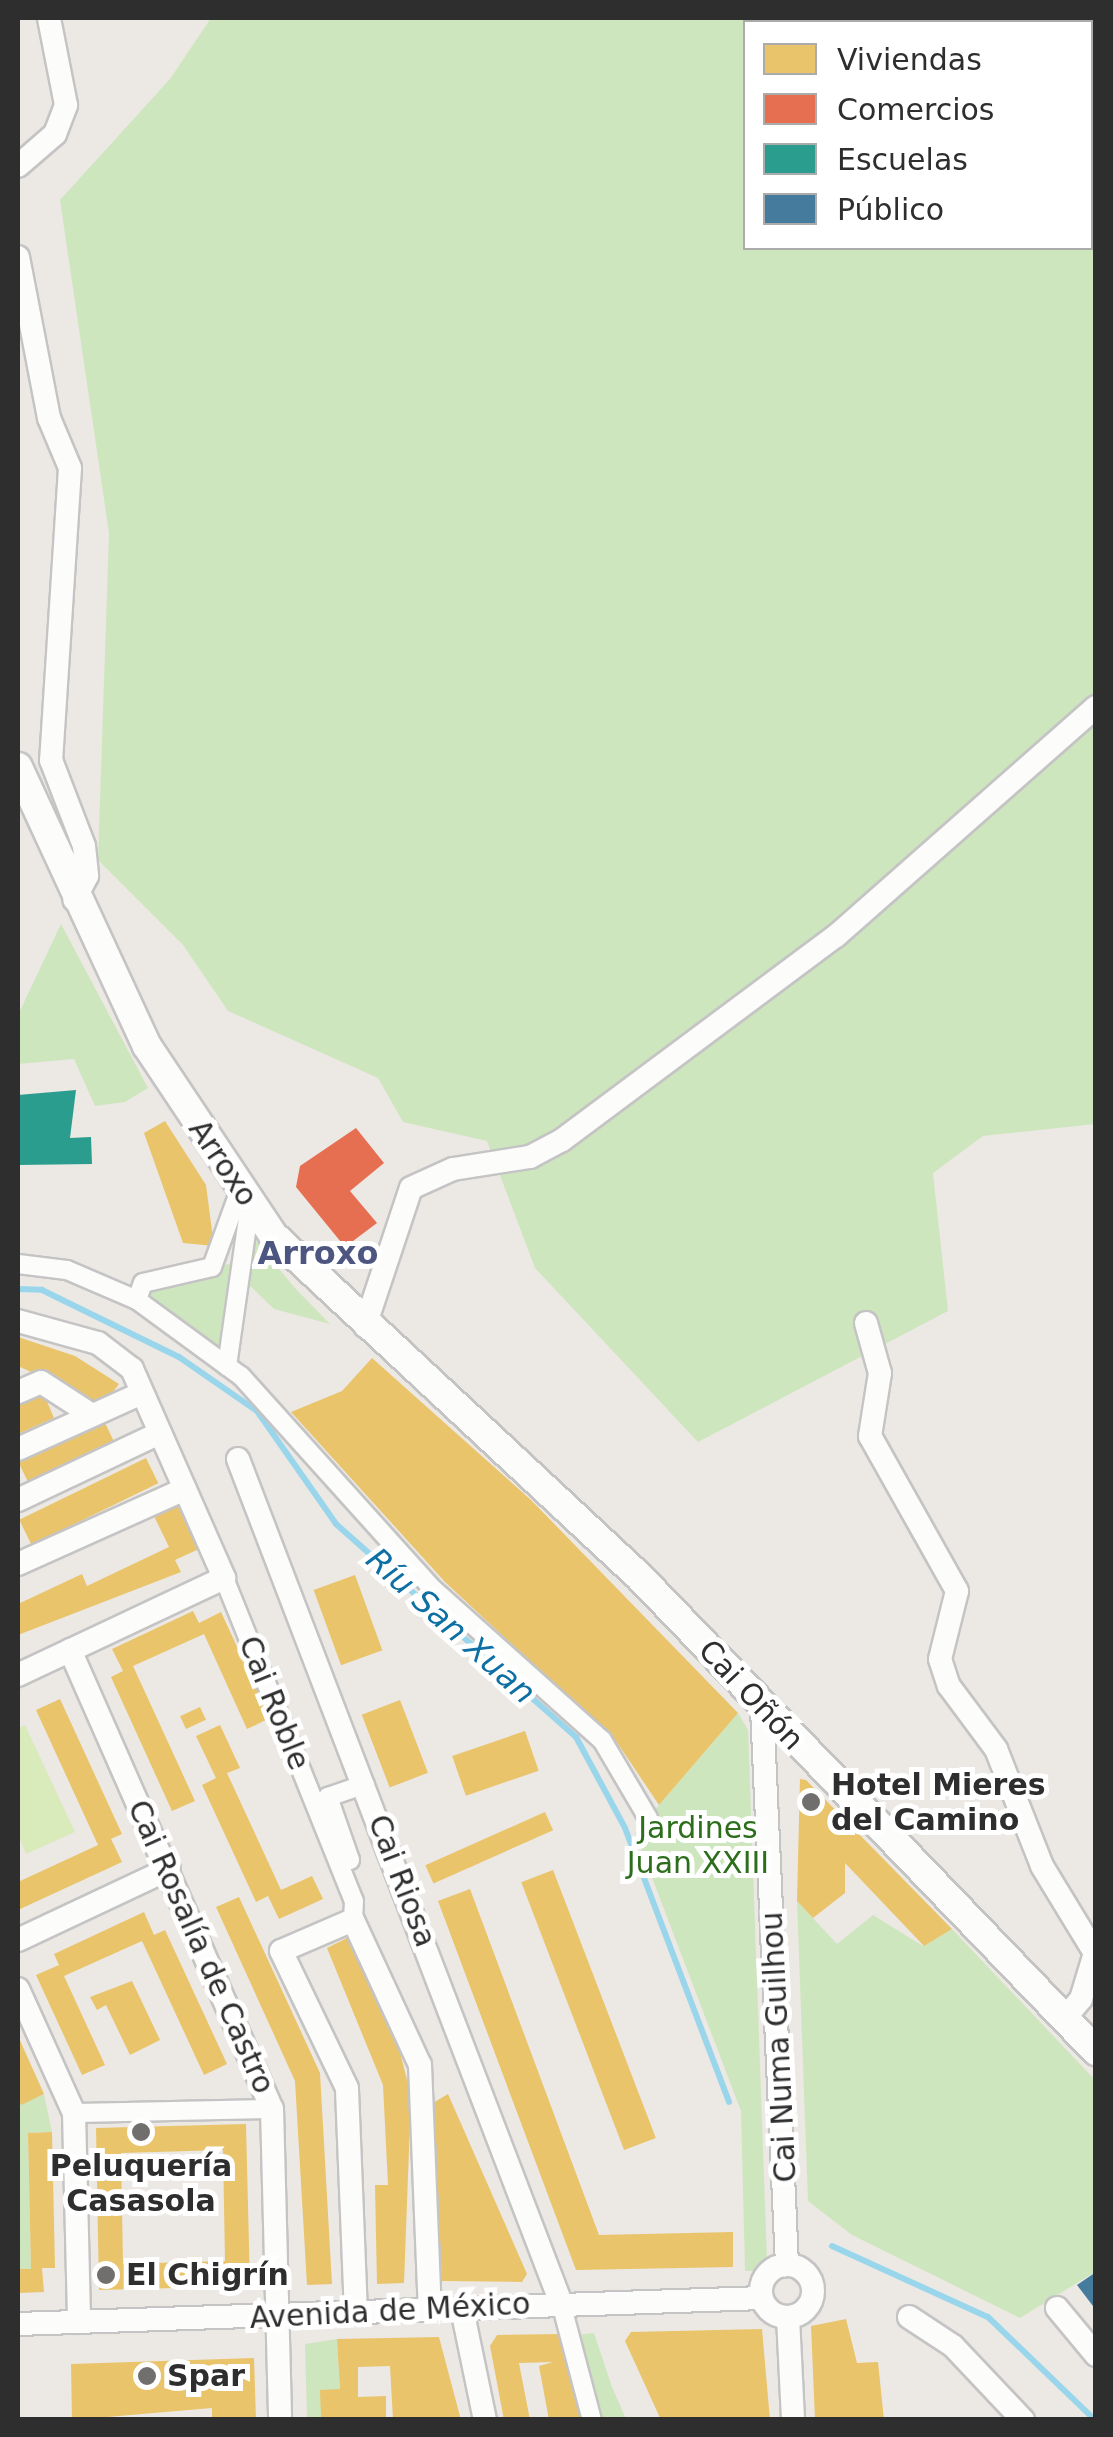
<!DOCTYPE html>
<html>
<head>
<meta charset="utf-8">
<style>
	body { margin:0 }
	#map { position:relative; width:1113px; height:2437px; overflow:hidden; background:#ece8e4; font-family:"DejaVu Sans",sans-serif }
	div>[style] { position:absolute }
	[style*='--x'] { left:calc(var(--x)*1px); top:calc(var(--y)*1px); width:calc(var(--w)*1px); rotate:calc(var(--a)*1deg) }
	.green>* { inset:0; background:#cee6be }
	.pitch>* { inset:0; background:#d9eabb }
	.homes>* { inset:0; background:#e9c46a; transform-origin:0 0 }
	.shops>* { inset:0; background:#e76f51 }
	.schools>* { inset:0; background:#2a9d8f }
	.public>* { inset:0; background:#457b9d }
	.stream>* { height:6px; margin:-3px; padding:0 3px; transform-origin:3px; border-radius:3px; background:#99d6ec }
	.roads { filter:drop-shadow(2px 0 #c5c4c5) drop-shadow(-2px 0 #c5c4c5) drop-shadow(0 2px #c5c4c5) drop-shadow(0 -2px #c5c4c5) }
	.pedestrian>* { height:18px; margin:-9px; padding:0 9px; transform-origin:9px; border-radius:9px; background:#fcfcfb }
	.minor>* { height:22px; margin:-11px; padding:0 11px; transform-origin:11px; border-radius:11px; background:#fcfcfb }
	.minor>.ring { margin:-11px; padding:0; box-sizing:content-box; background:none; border:22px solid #fcfcfb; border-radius:50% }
	.tertiary>* { height:28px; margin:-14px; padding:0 14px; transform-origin:14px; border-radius:14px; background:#fcfcfb }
	.dots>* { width:28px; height:28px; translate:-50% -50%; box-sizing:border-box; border:5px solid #fff; border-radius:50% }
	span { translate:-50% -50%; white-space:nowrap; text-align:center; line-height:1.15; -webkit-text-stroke:10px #fff; paint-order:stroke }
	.street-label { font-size:30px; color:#2e2e2e }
	.poi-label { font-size:30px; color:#2e2e2e; font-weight:700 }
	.left { translate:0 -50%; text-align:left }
	.park-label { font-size:30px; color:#2c6e1b }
	.neighbourhood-label { font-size:32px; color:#4d5680; font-weight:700 }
	.water-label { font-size:32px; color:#0d6fa3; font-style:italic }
	.frame { position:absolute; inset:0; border:20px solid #2e2e2e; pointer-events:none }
	.legend { position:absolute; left:743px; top:20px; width:350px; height:230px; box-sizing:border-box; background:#fff; border:2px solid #ababab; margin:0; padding:12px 18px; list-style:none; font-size:30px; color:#2e2e2e }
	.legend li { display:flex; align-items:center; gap:20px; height:50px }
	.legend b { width:50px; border:2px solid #ababab }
</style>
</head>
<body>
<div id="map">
	<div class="green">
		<i style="clip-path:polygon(evenodd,211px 18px,1095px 18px,1095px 1124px,983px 1136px,933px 1173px,948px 1311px,698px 1442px,535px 1268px,487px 1141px,403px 1122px,378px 1078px,228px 1011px,183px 945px,98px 860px,109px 533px,60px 200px,170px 79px,211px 18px,746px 22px,1090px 22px,1090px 248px,746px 248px,746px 22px)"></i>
		<i style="clip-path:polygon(61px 924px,148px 1088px,125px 1102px,95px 1106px,74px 1059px,18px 1064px,18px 1015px)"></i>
		<i style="clip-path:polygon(250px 1234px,294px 1287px,330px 1324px,274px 1309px,244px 1280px)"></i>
		<i style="clip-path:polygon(232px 1263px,221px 1349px,147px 1299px,144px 1290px)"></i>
		<i style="clip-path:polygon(738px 1713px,748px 1730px,767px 2261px,758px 2271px,745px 2271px,741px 2111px,635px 1833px)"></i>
		<i style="clip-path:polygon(797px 1901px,837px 1944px,873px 1915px,923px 1946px,952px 1929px,1095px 2080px,1095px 2272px,1020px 2318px,852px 2235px,808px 2201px)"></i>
		<i style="clip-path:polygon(44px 2094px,52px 2132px,28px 2133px,31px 2269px,18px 2269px,18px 2097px,21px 2104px)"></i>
		<i style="clip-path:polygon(594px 2333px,612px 2387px,626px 2419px,597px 2419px,578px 2335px)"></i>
		<i style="clip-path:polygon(337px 2339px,340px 2389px,358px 2419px,307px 2419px,305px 2344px)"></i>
	</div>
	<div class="pitch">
		<i style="clip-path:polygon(25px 1725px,75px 1832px,26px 1854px,18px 1835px,18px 1728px)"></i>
	</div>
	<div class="homes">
		<i style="clip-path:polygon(165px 1121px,206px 1185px,214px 1246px,183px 1243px,144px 1133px)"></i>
		<i style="clip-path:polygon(18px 1337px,75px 1356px,119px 1384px,103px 1405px,18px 1366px)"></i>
		<i style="clip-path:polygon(372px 1358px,531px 1500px,738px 1713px,659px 1805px,616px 1741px,445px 1582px,291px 1412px,342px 1391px)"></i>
		<i style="clip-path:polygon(43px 1392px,54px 1418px,18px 1434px,18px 1404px)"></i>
		<i style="left:104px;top:1421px;width:28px;height:95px;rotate:64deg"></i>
		<i style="left:146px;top:1458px;width:28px;height:141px;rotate:64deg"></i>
		<i style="clip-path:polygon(177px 1504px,199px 1549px,175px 1560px,181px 1572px,18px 1635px,18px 1604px,82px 1574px,87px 1586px,169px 1547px,154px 1516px)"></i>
		<i style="left:355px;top:1575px;width:80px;height:44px;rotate:70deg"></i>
		<i style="clip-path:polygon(193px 1611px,199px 1623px,221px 1612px,270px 1718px,247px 1729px,204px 1634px,133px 1666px,195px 1801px,172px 1811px,111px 1677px,123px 1671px,112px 1649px)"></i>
		<i style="clip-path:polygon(60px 1699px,122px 1834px,111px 1839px,122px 1862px,18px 1910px,18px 1882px,98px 1845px,36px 1710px)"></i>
		<i style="left:400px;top:1700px;width:78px;height:41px;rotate:69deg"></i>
		<i style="left:200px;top:1707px;width:14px;height:22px;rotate:65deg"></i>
		<i style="clip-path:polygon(220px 1725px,240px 1768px,227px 1773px,281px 1890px,312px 1876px,323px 1899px,279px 1919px,268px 1896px,256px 1902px,202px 1785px,216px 1778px,196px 1736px)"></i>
		<i style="left:525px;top:1731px;width:42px;height:77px;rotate:71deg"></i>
		<i style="clip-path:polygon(800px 1779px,806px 1780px,952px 1929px,924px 1946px,845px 1863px,845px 1893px,813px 1918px,797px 1901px)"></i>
		<i style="left:545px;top:1812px;width:20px;height:131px;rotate:66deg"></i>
		<i style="left:553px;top:1870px;width:287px;height:34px;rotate:69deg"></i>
		<i style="clip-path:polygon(470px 1889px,599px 2235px,733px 2232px,733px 2267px,576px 2270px,438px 1901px)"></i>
		<i style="clip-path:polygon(239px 1897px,320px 2073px,332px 2284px,307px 2285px,295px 2081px,216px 1907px)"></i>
		<i style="clip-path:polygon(144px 1912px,154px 1935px,165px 1930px,227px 2064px,204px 2075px,142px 1941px,64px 1976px,105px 2065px,82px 2075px,36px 1975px,59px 1965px,54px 1954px)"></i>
		<i style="clip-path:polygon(351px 1936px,394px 2028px,411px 2096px,404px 2283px,377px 2284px,375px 2185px,388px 2185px,383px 2085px,327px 1948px)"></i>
		<i style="clip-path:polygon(132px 1981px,160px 2040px,130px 2055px,106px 2005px,97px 2010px,90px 1997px)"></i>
		<i style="clip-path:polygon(18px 2036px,44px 2094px,21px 2105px,18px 2097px)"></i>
		<i style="clip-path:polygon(448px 2094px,527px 2274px,522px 2282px,442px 2281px,433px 2103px)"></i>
		<i style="clip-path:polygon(evenodd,246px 2124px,250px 2286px,99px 2290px,96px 2128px,246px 2124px,223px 2150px,225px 2261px,123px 2264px,121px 2153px,223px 2150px)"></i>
		<i style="clip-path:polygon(52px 2132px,55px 2268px,42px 2268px,44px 2292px,18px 2293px,18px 2269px,31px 2269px,28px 2133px)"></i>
		<i style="clip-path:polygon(846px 2319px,857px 2363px,878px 2362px,884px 2420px,815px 2420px,811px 2326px)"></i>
		<i style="clip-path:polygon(762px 2329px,770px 2420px,661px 2420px,625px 2341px,631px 2332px)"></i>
		<i style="clip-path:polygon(563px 2334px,580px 2420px,549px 2420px,539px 2366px,553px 2362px,519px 2363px,530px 2420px,504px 2420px,490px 2346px,497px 2335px)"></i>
		<i style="clip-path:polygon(439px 2337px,461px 2420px,393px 2420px,390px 2366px,358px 2367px,358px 2397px,386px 2396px,386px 2420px,321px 2417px,320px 2390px,340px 2389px,337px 2339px)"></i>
		<i style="clip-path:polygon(254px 2358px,256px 2420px,212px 2420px,212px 2408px,72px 2420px,71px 2364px)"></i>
	</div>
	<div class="shops">
		<i style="clip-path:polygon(356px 1128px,384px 1163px,350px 1191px,377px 1223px,345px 1247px,296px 1187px,300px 1166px)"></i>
	</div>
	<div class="schools">
		<i style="clip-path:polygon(76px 1090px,70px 1138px,91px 1137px,92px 1164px,18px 1165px,18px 1095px)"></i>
	</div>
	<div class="public">
		<i style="clip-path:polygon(1096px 2272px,1096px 2310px,1077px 2285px)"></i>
	</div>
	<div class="stream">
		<i style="--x:18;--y:1289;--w:24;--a:2"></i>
		<i style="--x:42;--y:1290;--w:153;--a:26.1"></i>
		<i style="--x:179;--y:1357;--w:95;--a:34.7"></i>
		<i style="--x:257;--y:1411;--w:138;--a:55"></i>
		<i style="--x:336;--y:1524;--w:321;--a:41.6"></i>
		<i style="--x:576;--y:1737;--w:103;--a:61.7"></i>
		<i style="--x:625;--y:1828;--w:293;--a:69.2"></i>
		<i style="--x:832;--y:2246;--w:171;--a:24.5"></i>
		<i style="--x:988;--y:2317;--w:149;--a:43.9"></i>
	</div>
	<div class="roads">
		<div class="pedestrian">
			<i style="--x:18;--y:1264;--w:49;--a:7"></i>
			<i style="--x:67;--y:1270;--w:76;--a:23.2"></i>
			<i style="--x:137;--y:1300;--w:129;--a:36.2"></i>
			<i style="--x:241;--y:1376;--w:288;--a:48"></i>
			<i style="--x:434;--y:1590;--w:225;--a:41.8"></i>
			<i style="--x:602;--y:1740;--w:91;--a:59.5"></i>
			<i style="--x:137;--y:1300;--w:18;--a:-71"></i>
			<i style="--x:143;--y:1283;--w:71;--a:-13.1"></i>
			<i style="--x:212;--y:1267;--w:82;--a:-70"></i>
			<i style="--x:227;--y:1366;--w:163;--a:-81.9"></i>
			<i style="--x:224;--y:1578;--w:348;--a:68.1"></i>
			<i style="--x:354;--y:1901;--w:19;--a:93"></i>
			<i style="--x:340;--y:1847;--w:16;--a:52"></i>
			<i style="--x:350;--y:1860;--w:67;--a:-109.2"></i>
			<i style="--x:328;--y:1797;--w:39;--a:-19"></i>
			<i style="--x:74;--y:2113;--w:198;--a:-1.2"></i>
			<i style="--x:561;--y:2303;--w:121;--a:75.2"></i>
		</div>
		<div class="minor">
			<i style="--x:18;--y:166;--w:49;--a:-40.9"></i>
			<i style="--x:55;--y:134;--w:31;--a:-69"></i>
			<i style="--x:66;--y:105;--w:89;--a:-101.1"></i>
			<i style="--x:18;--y:257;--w:164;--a:79.1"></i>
			<i style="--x:49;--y:418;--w:54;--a:67.2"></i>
			<i style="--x:70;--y:468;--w:293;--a:93.7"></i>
			<i style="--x:51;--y:760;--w:92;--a:69"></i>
			<i style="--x:84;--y:846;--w:30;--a:84"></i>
			<i style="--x:87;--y:876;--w:27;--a:118"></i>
			<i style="--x:18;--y:1321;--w:83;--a:15.4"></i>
			<i style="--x:98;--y:1343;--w:43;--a:37.4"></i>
			<i style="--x:132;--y:1369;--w:228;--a:66.2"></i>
			<i style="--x:224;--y:1578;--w:228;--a:154.8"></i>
			<i style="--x:866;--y:1323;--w:52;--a:74.4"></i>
			<i style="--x:880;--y:1373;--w:64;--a:99"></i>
			<i style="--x:870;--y:1436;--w:178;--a:60.7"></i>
			<i style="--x:957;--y:1591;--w:70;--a:104"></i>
			<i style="--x:940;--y:1659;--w:28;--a:72"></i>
			<i style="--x:949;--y:1686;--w:79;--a:53.3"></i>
			<i style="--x:996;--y:1749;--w:126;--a:68.5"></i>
			<i style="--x:1042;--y:1866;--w:102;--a:58.7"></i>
			<i style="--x:1095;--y:1953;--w:48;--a:106.9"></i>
			<i style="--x:1081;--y:1999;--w:25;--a:130"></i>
			<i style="--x:365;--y:1326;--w:145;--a:-71.6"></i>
			<i style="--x:411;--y:1188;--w:46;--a:-24.3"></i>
			<i style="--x:453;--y:1169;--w:78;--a:-8.9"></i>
			<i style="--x:530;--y:1157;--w:36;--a:-28"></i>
			<i style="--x:562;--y:1140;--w:342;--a:-36.7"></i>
			<i style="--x:836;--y:936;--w:346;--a:-41.4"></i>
			<i style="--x:18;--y:1392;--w:25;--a:-23"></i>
			<i style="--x:41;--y:1382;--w:61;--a:32.9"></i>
			<i style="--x:18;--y:1449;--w:136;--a:-24.3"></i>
			<i style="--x:238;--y:1459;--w:904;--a:69.06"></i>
			<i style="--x:18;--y:1500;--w:157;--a:-25.3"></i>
			<i style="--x:18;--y:1564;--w:183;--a:-24.2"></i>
			<i style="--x:70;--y:1650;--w:501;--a:66.25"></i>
			<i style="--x:272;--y:2109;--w:311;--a:88.5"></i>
			<i style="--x:762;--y:1708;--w:558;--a:87.43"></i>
			<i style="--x:18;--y:1940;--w:167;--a:-25.2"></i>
			<i style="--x:18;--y:1989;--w:136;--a:65.7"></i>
			<i style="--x:74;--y:2113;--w:209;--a:88.6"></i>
			<i class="ring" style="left:761px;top:2265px;width:30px;height:30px"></i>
			<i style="--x:1057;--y:2308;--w:61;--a:50.3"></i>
			<i style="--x:462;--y:2309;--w:113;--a:78.3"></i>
			<i style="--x:356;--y:2314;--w:226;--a:-92.3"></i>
			<i style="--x:347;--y:2088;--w:152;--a:-115.7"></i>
			<i style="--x:281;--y:1951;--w:78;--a:-23.3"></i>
			<i style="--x:353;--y:1920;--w:160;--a:65.2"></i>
			<i style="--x:420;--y:2065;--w:245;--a:87.7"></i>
			<i style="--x:788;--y:2317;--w:103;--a:87.2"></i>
			<i style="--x:909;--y:2317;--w:53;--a:33.4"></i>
			<i style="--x:953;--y:2346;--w:102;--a:46.6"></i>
			<i style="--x:18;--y:2324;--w:744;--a:-2"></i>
		</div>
		<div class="tertiary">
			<i style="--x:18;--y:767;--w:307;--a:65.2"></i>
			<i style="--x:147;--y:1046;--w:227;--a:56.3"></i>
			<i style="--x:273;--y:1235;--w:495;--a:43"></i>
			<i style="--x:635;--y:1572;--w:665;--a:46.1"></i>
		</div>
	</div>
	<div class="dots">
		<i style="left:811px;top:1802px;background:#706f6e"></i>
		<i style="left:141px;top:2132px;background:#706f6e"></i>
		<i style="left:106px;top:2275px;background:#706f6e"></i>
		<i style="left:147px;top:2376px;background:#706f6e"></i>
	</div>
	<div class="street-label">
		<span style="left:223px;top:1163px;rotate:56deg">Arroxo</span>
		<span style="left:751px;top:1695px;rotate:47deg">Cai Oñón</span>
		<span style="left:274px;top:1703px;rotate:68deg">Cai Roble</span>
		<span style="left:402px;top:1881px;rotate:69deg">Cai Riosa</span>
		<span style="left:201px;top:1947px;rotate:66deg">Cai Rosalía de Castro</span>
		<span style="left:779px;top:2047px;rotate:-93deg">Cai Numa Guilhou</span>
		<span style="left:390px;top:2311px;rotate:-3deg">Avenida de México</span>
	</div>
	<div class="poi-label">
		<span class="left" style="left:831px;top:1802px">Hotel Mieres<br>del Camino</span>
		<span style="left:141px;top:2183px">Peluquería<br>Casasola</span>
		<span class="left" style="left:126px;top:2275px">El Chigrín</span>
		<span class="left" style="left:167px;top:2376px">Spar</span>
	</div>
	<div class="park-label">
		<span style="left:698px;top:1845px">Jardines<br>Juan XXIII</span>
	</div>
	<div class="neighbourhood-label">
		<span style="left:318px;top:1253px">Arroxo</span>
	</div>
	<div class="water-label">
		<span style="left:451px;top:1626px;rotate:42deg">Ríu San Xuan</span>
	</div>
	<div class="frame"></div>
	<ul class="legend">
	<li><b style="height:28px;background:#e9c46a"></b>Viviendas</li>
	<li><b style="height:28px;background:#e76f51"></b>Comercios</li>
	<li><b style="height:28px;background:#2a9d8f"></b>Escuelas</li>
	<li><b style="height:28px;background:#457b9d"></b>Público</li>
	</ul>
</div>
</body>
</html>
